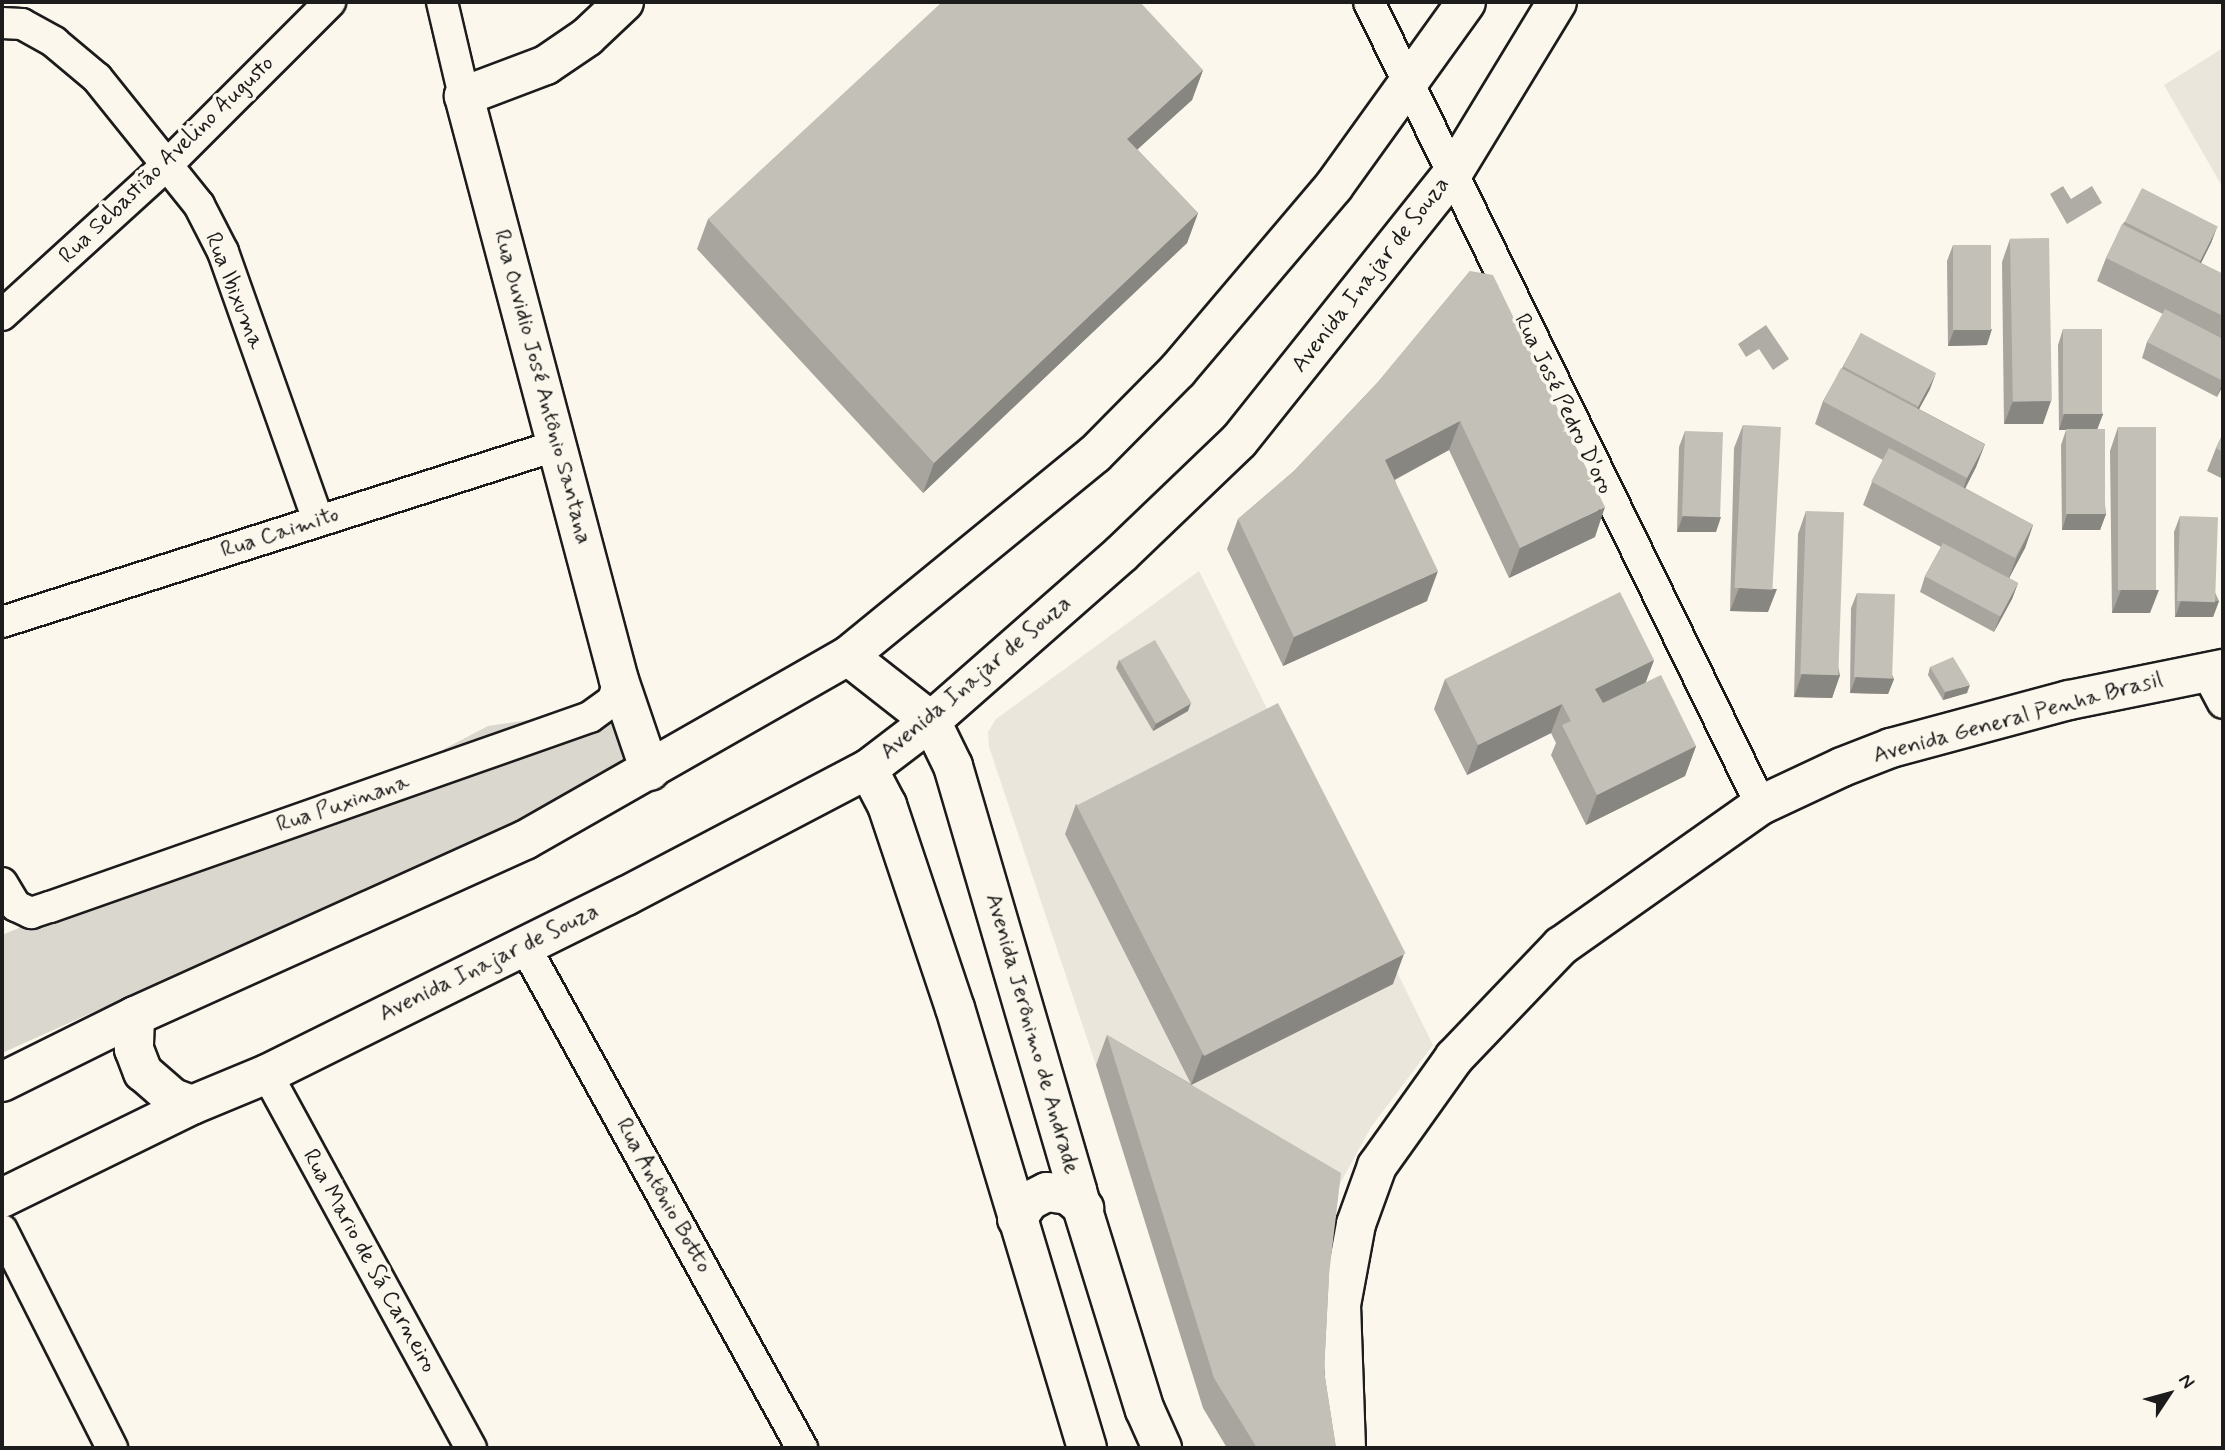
<!DOCTYPE html>
<html>
<head>
<meta charset="utf-8">
<style>
	body { margin:0 }
	#map { position:relative; width:2225px; height:1450px; overflow:hidden; background:#fbf7ec; font-family:Mynerve,sans-serif }
	div>[style] { position:absolute }
	[style*='--x'] { left:calc(var(--x)*1px); top:calc(var(--y)*1px); width:calc(var(--w)*1px); rotate:calc(var(--a)*1deg) }
	.built>* { inset:0; background:#eae6dc }
	.green>* { inset:0; background:#dad7ce }
	.water>* { inset:0; background:#afaca5 }
	.roads { filter:drop-shadow(2px 0 #1c1c1c) drop-shadow(-2px 0 #1c1c1c) drop-shadow(0 2px #1c1c1c) drop-shadow(0 -2px #1c1c1c) }
	.street>* { height:30px; margin:-15px; padding:0 15px; transform-origin:15px; border-radius:15px; background:#fbf7ec }
	.secondary>* { height:38px; margin:-19px; padding:0 19px; transform-origin:19px; border-radius:19px; background:#fbf7ec }
	.wall>* { inset:0; background:#a8a59e }
	.shaded-wall>* { inset:0; background:#888681 }
	.building>* { inset:0; background:#c3c0b8; transform-origin:0 0 }
	span { translate:-50% -50%; white-space:nowrap; text-align:center; line-height:1.15; -webkit-text-stroke:7px #fbf7ec; paint-order:stroke }
	.street-label { font-size:23px; color:#1c1c1c }
	.frame { position:absolute; inset:0; border:4px solid #1c1c1c; pointer-events:none }
	.north { position:absolute; left:2134px; top:1359px; width:70px; height:70px; -webkit-text-stroke:5px #fbf7ec; paint-order:stroke; rotate:54deg; font-size:19px; font-weight:700; line-height:28px; text-align:center; color:#1c1c1c }
	.north::after { content:''; display:block; margin:auto; width:24px; height:32px; background:#1c1c1c; clip-path:polygon(50% 0,100% 100%,50% 72%,0 100%) }
</style>
</head>
<body>
<div id="map">
	<div class="built">
		<i style="clip-path:polygon(2223px 48px,2223px 188px,2164px 85px)"></i>
		<i style="clip-path:polygon(1199px 571px,1433px 1045px,1371px 1127px,1330px 1202px,1096px 1065px,989px 747px,988px 732px,996px 719px)"></i>
	</div>
	<div class="green">
		<i style="clip-path:polygon(570px 714px,614px 723px,641px 767px,2px 1053px,2px 935px,57px 912px,440px 784px,444px 749px,488px 726px)"></i>
	</div>
	<div class="water">
		<i style="clip-path:polygon(2063px 186px,2071px 199px,2092px 186px,2102px 203px,2067px 224px,2050px 194px)"></i>
		<i style="clip-path:polygon(1766px 325px,1789px 359px,1773px 370px,1759px 349px,1746px 357px,1738px 344px)"></i>
	</div>
	<div class="roads">
		<div class="street">
			<i style="--x:442;--y:2;--w:97;--a:76.8"></i>
			<i style="--x:1369;--y:2;--w:894;--a:63.98"></i>
			<i style="--x:2;--y:23;--w:20;--a:3"></i>
			<i style="--x:22;--y:24;--w:37;--a:29"></i>
			<i style="--x:54;--y:42;--w:56;--a:39.9"></i>
			<i style="--x:97;--y:78;--w:163;--a:51.2"></i>
			<i style="--x:199;--y:205;--w:53;--a:62.9"></i>
			<i style="--x:223;--y:252;--w:284;--a:70.5"></i>
			<i style="--x:2;--y:315;--w:223;--a:-42.3"></i>
			<i style="--x:167;--y:165;--w:231;--a:-45"></i>
			<i style="--x:2;--y:622;--w:583;--a:-17.66"></i>
			<i style="--x:2206;--y:671;--w:36;--a:62"></i>
			<i style="--x:2;--y:883;--w:27;--a:59"></i>
			<i style="--x:16;--y:906;--w:17;--a:25"></i>
			<i style="--x:31;--y:913;--w:20;--a:-18"></i>
			<i style="--x:50;--y:907;--w:572;--a:-19.38"></i>
			<i style="--x:590;--y:717;--w:29;--a:-36"></i>
			<i style="--x:613;--y:700;--w:21;--a:-73"></i>
			<i style="--x:524;--y:945;--w:575;--a:61.07"></i>
			<i style="--x:267;--y:1074;--w:426;--a:61.4"></i>
			<i style="--x:2;--y:1230;--w:244;--a:63.2"></i>
		</div>
		<div class="secondary">
			<i style="--x:624;--y:2;--w:51;--a:136.6"></i>
			<i style="--x:587;--y:37;--w:50;--a:145.7"></i>
			<i style="--x:546;--y:65;--w:88;--a:159.3"></i>
			<i style="--x:464;--y:96;--w:604;--a:75.14"></i>
			<i style="--x:619;--y:680;--w:96;--a:71.2"></i>
			<i style="--x:848;--y:656;--w:105;--a:38.1"></i>
			<i style="--x:931;--y:721;--w:50;--a:63.9"></i>
			<i style="--x:953;--y:766;--w:443;--a:73.7"></i>
			<i style="--x:1077;--y:1191;--w:229;--a:72.8"></i>
			<i style="--x:1145;--y:1410;--w:42;--a:65.9"></i>
			<i style="--x:868;--y:769;--w:41;--a:62.2"></i>
			<i style="--x:887;--y:805;--w:214;--a:71.5"></i>
			<i style="--x:955;--y:1008;--w:459;--a:73.3"></i>
			<i style="--x:135;--y:1016;--w:33;--a:92"></i>
			<i style="--x:134;--y:1049;--w:25;--a:69"></i>
			<i style="--x:143;--y:1072;--w:40;--a:41"></i>
			<i style="--x:173;--y:1098;--w:20;--a:20"></i>
			<i style="--x:2;--y:1082;--w:148;--a:-26.4"></i>
			<i style="--x:135;--y:1016;--w:428;--a:-24.3"></i>
			<i style="--x:525;--y:840;--w:372;--a:-29.7"></i>
			<i style="--x:848;--y:656;--w:319;--a:-39.3"></i>
			<i style="--x:1095;--y:454;--w:118;--a:-45.3"></i>
			<i style="--x:1178;--y:370;--w:241;--a:-49.7"></i>
			<i style="--x:1334;--y:186;--w:226;--a:-54.3"></i>
			<i style="--x:2;--y:1198;--w:212;--a:-26.1"></i>
			<i style="--x:192;--y:1105;--w:81;--a:-22.5"></i>
			<i style="--x:267;--y:1074;--w:401;--a:-26.4"></i>
			<i style="--x:626;--y:896;--w:273;--a:-27.7"></i>
			<i style="--x:868;--y:769;--w:79;--a:-37.3"></i>
			<i style="--x:931;--y:721;--w:253;--a:-41.3"></i>
			<i style="--x:1121;--y:554;--w:163;--a:-43.8"></i>
			<i style="--x:1239;--y:441;--w:343;--a:-51.4"></i>
			<i style="--x:1453;--y:173;--w:200;--a:-58.7"></i>
			<i style="--x:1017;--y:1219;--w:22;--a:-56"></i>
			<i style="--x:1029;--y:1201;--w:20;--a:-27"></i>
			<i style="--x:1047;--y:1192;--w:21;--a:8"></i>
			<i style="--x:1068;--y:1195;--w:21;--a:39"></i>
			<i style="--x:1346;--y:1448;--w:143;--a:-92"></i>
			<i style="--x:1341;--y:1305;--w:82;--a:-79.5"></i>
			<i style="--x:1356;--y:1224;--w:62;--a:-70.1"></i>
			<i style="--x:1377;--y:1166;--w:133;--a:-54.5"></i>
			<i style="--x:1454;--y:1058;--w:155;--a:-46.3"></i>
			<i style="--x:1561;--y:946;--w:245;--a:-35.2"></i>
			<i style="--x:1761;--y:805;--w:89;--a:-25.1"></i>
			<i style="--x:1842;--y:767;--w:53;--a:-21.2"></i>
			<i style="--x:1891;--y:748;--w:184;--a:-15.1"></i>
			<i style="--x:2069;--y:700;--w:157;--a:-11.4"></i>
		</div>
	</div>
	<div class="wall">
		<i style="clip-path:polygon(1203px 70px,1192px 100px,1137px 149px,1198px 213px,1187px 243px,923px 493px,697px 249px,708px 219px)"></i>
		<i style="clip-path:polygon(2124px 222px,2217px 227px,2211px 243px,2201px 263px,2223px 274px,2223px 385px,2217px 397px,2142px 358px,2147px 342px,2163px 314px,2097px 281px,2106px 258px)"></i>
		<i style="clip-path:polygon(2010px 239px,2043px 424px,2004px 424px,2002px 262px)"></i>
		<i style="clip-path:polygon(1953px 245px,1987px 345px,1948px 346px,1947px 261px)"></i>
		<i style="clip-path:polygon(1470px 271px,1595px 537px,1509px 578px,1449px 450px,1395px 480px,1427px 601px,1283px 666px,1227px 549px,1238px 519px,1294px 471px,1378px 382px)"></i>
		<i style="clip-path:polygon(2063px 329px,2103px 414px,2097px 429px,2106px 514px,2100px 530px,2062px 530px,2061px 445px,2066px 430px,2059px 430px,2058px 345px)"></i>
		<i style="clip-path:polygon(1861px 333px,1930px 389px,1919px 409px,1985px 444px,1976px 467px,1965px 488px,2033px 525px,2025px 548px,2009px 578px,2018px 583px,2012px 599px,1994px 632px,1920px 592px,1925px 576px,1941px 547px,1863px 505px,1872px 482px,1883px 460px,1815px 424px,1823px 401px,1842px 368px)"></i>
		<i style="clip-path:polygon(1743px 425px,1768px 612px,1730px 611px,1734px 448px)"></i>
		<i style="clip-path:polygon(2118px 427px,2150px 613px,2112px 613px,2110px 451px)"></i>
		<i style="clip-path:polygon(1685px 431px,1716px 532px,1677px 532px,1679px 447px)"></i>
		<i style="clip-path:polygon(2223px 433px,2223px 479px,2207px 471px,2216px 448px)"></i>
		<i style="clip-path:polygon(1806px 511px,1840px 675px,1832px 698px,1794px 697px,1798px 534px)"></i>
		<i style="clip-path:polygon(2180px 516px,2219px 601px,2213px 617px,2175px 617px,2174px 532px)"></i>
		<i style="clip-path:polygon(1857px 593px,1894px 679px,1888px 694px,1850px 693px,1851px 608px)"></i>
		<i style="clip-path:polygon(1119px 660px,1188px 711px,1153px 731px,1116px 668px)"></i>
		<i style="clip-path:polygon(1654px 660px,1645px 683px,1696px 746px,1685px 776px,1586px 825px,1551px 755px,1556px 743px,1551px 733px,1467px 775px,1434px 709px,1445px 679px)"></i>
		<i style="clip-path:polygon(1930px 667px,1967px 693px,1943px 700px,1928px 675px)"></i>
		<i style="clip-path:polygon(1076px 804px,1393px 984px,1191px 1085px,1329px 1275px,1324px 1371px,1336px 1448px,1227px 1448px,1203px 1408px,1096px 1065px,1107px 1035px,1191px 1084px,1065px 834px)"></i>
	</div>
	<div class="shaded-wall">
		<i style="clip-path:polygon(1203px 70px,1192px 100px,1116px 169px,1127px 139px)"></i>
		<i style="clip-path:polygon(1198px 213px,1187px 243px,923px 493px,934px 463px)"></i>
		<i style="clip-path:polygon(2217px 227px,2211px 243px,2194px 277px,2200px 261px)"></i>
		<i style="clip-path:polygon(1992px 329px,1987px 345px,1948px 346px,1954px 330px)"></i>
		<i style="clip-path:polygon(1936px 373px,1930px 389px,1912px 422px,1918px 407px)"></i>
		<i style="clip-path:polygon(2223px 381px,2223px 385px,2217px 397px)"></i>
		<i style="clip-path:polygon(2013px 401px,2051px 401px,2043px 424px,2004px 424px)"></i>
		<i style="clip-path:polygon(2064px 414px,2103px 414px,2097px 430px,2059px 430px)"></i>
		<i style="clip-path:polygon(1460px 421px,1449px 450px,1375px 490px,1385px 460px)"></i>
		<i style="clip-path:polygon(1985px 444px,1976px 467px,1959px 501px,1967px 478px)"></i>
		<i style="clip-path:polygon(1605px 507px,1595px 537px,1509px 578px,1520px 548px)"></i>
		<i style="clip-path:polygon(2067px 514px,2106px 514px,2100px 530px,2062px 530px)"></i>
		<i style="clip-path:polygon(1683px 516px,1721px 517px,1716px 532px,1677px 532px)"></i>
		<i style="clip-path:polygon(2033px 525px,2025px 548px,2007px 582px,2016px 559px)"></i>
		<i style="clip-path:polygon(1438px 571px,1427px 601px,1283px 666px,1294px 637px)"></i>
		<i style="clip-path:polygon(2018px 583px,2012px 599px,1994px 632px,2000px 617px)"></i>
		<i style="clip-path:polygon(1739px 588px,1777px 589px,1768px 612px,1730px 611px)"></i>
		<i style="clip-path:polygon(2121px 590px,2159px 590px,2150px 613px,2112px 613px)"></i>
		<i style="clip-path:polygon(2181px 601px,2219px 601px,2213px 617px,2175px 617px)"></i>
		<i style="clip-path:polygon(1654px 660px,1643px 690px,1585px 719px,1595px 689px)"></i>
		<i style="clip-path:polygon(1802px 674px,1840px 675px,1832px 698px,1794px 697px)"></i>
		<i style="clip-path:polygon(1856px 677px,1894px 679px,1888px 694px,1850px 693px)"></i>
		<i style="clip-path:polygon(1970px 685px,1967px 693px,1943px 700px,1945px 692px)"></i>
		<i style="clip-path:polygon(1191px 703px,1188px 711px,1153px 731px,1156px 723px)"></i>
		<i style="clip-path:polygon(1562px 704px,1551px 733px,1467px 775px,1478px 745px)"></i>
		<i style="clip-path:polygon(1696px 746px,1685px 776px,1586px 825px,1597px 795px)"></i>
		<i style="clip-path:polygon(1404px 954px,1393px 984px,1191px 1085px,1202px 1055px)"></i>
	</div>
	<div class="building">
		<i style="clip-path:polygon(942px 2px,1140px 2px,1203px 70px,1127px 139px,1198px 213px,934px 463px,708px 219px)"></i>
		<i style="left:2142px;top:188px;width:85px;height:38px;rotate:27deg"></i>
		<i style="clip-path:polygon(2122px 224px,2223px 274px,2223px 316px,2106px 258px)"></i>
		<i style="left:2049px;top:238px;width:163px;height:39px;rotate:89deg"></i>
		<i style="left:1953px;top:245px;width:38px;height:85px"></i>
		<i style="clip-path:polygon(1470px 271px,1493px 275px,1605px 507px,1520px 548px,1460px 421px,1385px 460px,1438px 571px,1294px 637px,1238px 519px,1294px 471px,1378px 382px)"></i>
		<i style="clip-path:polygon(2165px 309px,2223px 339px,2223px 381px,2147px 342px)"></i>
		<i style="left:2063px;top:329px;width:39px;height:85px"></i>
		<i style="left:1861px;top:333px;width:85px;height:38px;rotate:28deg"></i>
		<i style="left:1841px;top:368px;width:163px;height:38px;rotate:28deg"></i>
		<i style="left:1743px;top:425px;width:38px;height:163px;rotate:3deg"></i>
		<i style="left:2118px;top:427px;width:38px;height:163px"></i>
		<i style="left:2066px;top:429px;width:39px;height:85px"></i>
		<i style="left:1685px;top:431px;width:38px;height:85px;rotate:2deg"></i>
		<i style="clip-path:polygon(2223px 433px,2223px 452px,2216px 448px)"></i>
		<i style="left:1889px;top:448px;width:163px;height:38px;rotate:28deg"></i>
		<i style="left:1806px;top:511px;width:38px;height:163px;rotate:2deg"></i>
		<i style="left:2180px;top:516px;width:38px;height:85px;rotate:2deg"></i>
		<i style="left:1943px;top:543px;width:85px;height:38px;rotate:28deg"></i>
		<i style="clip-path:polygon(1620px 592px,1654px 660px,1595px 689px,1603px 703px,1661px 675px,1696px 746px,1597px 795px,1562px 725px,1571px 721px,1562px 704px,1478px 745px,1445px 679px)"></i>
		<i style="left:1857px;top:593px;width:38px;height:84px;rotate:2deg"></i>
		<i style="left:1155px;top:640px;width:73px;height:41px;rotate:60deg"></i>
		<i style="clip-path:polygon(1953px 657px,1970px 685px,1945px 692px,1930px 667px)"></i>
		<i style="left:1278px;top:703px;width:281px;height:226px;rotate:63deg"></i>
		<i style="clip-path:polygon(1107px 1035px,1341px 1173px,1329px 1275px,1324px 1371px,1336px 1448px,1257px 1448px,1214px 1378px)"></i>
	</div>
	<div class="street-label">
		<span style="left:167px;top:160px;rotate:-44deg">Rua Sebastião Avelino Augusto</span>
		<span style="left:1371px;top:275px;rotate:-52deg">Avenida Inajar de Souza</span>
		<span style="left:234px;top:291px;rotate:68deg">Rua Ibixuma</span>
		<span style="left:542px;top:387px;rotate:75deg">Rua Ouvidio José Antônio Santana</span>
		<span style="left:1563px;top:404px;rotate:64deg">Rua José Pedro D'oro</span>
		<span style="left:280px;top:533px;rotate:-18deg">Rua Caimito</span>
		<span style="left:976px;top:678px;rotate:-40deg">Avenida Inajar de Souza</span>
		<span style="left:2018px;top:718px;rotate:-15deg">Avenida General Penha Brasil</span>
		<span style="left:343px;top:804px;rotate:-19deg">Rua Puxinana</span>
		<span style="left:489px;top:963px;rotate:-26deg">Avenida Inajar de Souza</span>
		<span style="left:1032px;top:1034px;rotate:74deg">Avenida Jerônimo de Andrade</span>
		<span style="left:663px;top:1196px;rotate:61deg">Rua Antônio Botto</span>
		<span style="left:369px;top:1261px;rotate:61deg">Rua Mario de Sá Carneiro</span>
	</div>
	<div class="frame"></div>
	<div class="north">N</div>
</div>
</body>
</html>
